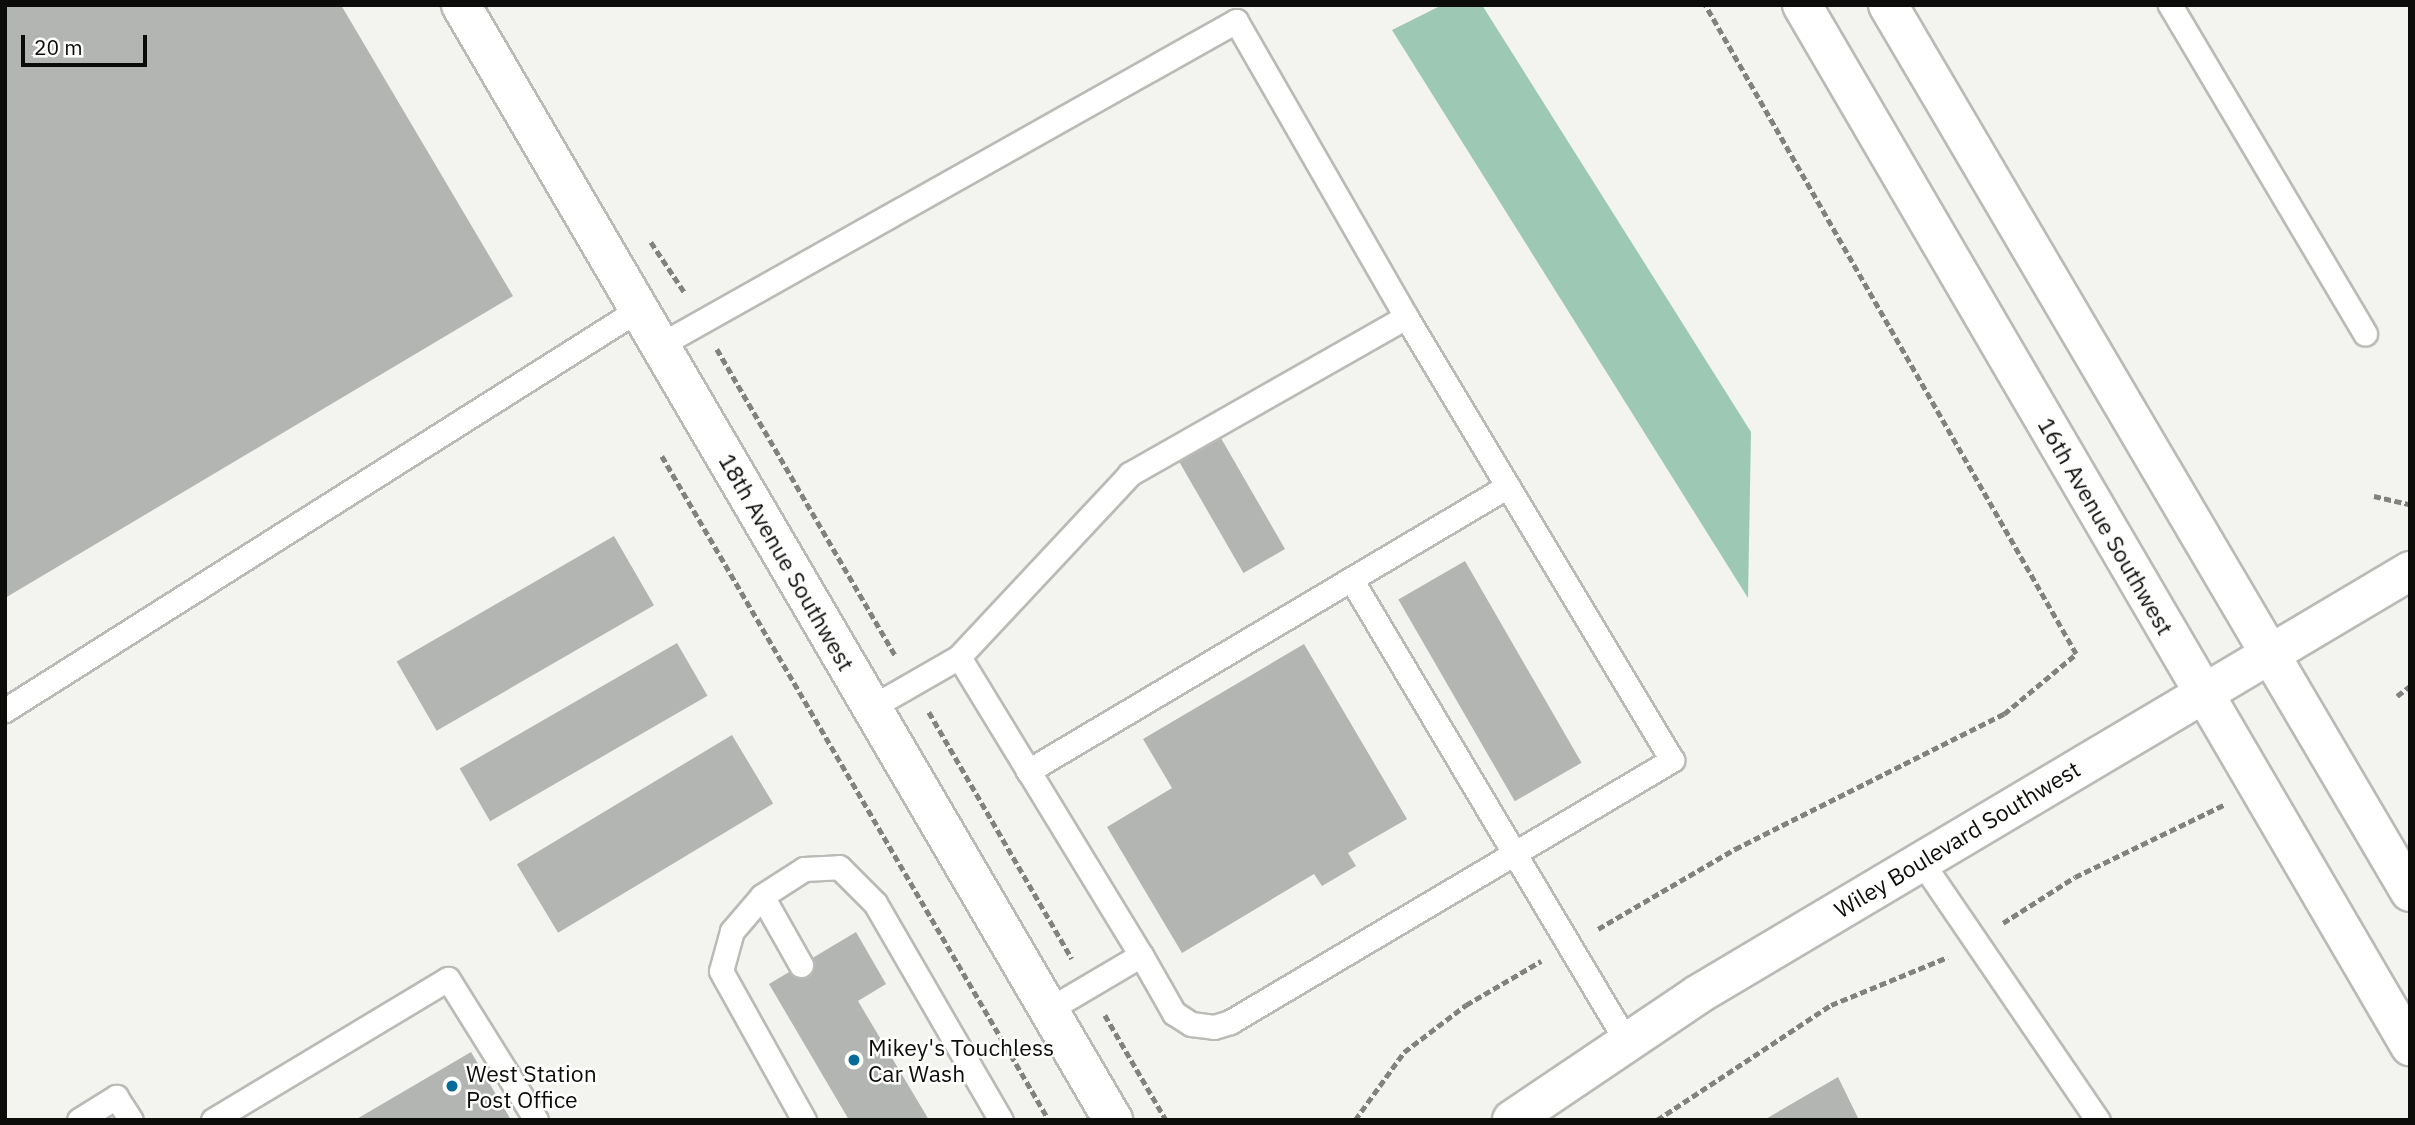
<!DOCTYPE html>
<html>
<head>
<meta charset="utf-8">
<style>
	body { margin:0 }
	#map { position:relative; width:2415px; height:1125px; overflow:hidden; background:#f3f3f0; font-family:"IBM Plex Sans",sans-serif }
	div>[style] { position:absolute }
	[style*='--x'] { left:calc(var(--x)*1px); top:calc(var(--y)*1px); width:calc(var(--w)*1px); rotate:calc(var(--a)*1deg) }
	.water>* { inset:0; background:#9dc9b4 }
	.building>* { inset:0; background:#b3b5b3; transform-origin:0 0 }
	.path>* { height:4.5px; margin-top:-2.25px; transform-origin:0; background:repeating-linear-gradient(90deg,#81817f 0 7px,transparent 0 10.5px) }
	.roads { filter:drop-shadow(2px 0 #babab7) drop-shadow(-2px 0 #babab7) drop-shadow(0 2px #babab7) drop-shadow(0 -2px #babab7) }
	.service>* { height:23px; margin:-11.5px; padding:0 11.5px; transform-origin:11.5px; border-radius:11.5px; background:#fff }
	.minor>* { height:38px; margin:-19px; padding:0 19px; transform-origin:19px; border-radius:19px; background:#fff }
	.tertiary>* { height:38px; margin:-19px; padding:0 19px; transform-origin:19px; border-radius:19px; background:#fff }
	.secondary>* { height:38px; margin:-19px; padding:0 19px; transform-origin:19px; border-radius:19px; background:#fff }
	.dots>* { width:19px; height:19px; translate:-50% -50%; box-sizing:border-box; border:4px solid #fffffe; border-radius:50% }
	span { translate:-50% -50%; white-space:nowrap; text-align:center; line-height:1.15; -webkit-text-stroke:5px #fffffe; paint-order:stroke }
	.street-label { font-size:23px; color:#0c0c0b }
	.poi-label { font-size:23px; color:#0c0c0b }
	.left { translate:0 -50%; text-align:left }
	.frame { position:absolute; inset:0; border:7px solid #0c0c0b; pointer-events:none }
	.scale { position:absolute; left:21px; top:35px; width:126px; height:32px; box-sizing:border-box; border:4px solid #0c0c0b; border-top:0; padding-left:9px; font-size:21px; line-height:24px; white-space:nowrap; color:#0c0c0b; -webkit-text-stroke:5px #fffffe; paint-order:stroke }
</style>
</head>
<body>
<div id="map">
	<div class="water">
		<i style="clip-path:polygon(1442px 5px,1482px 5px,1751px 432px,1748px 598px,1392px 30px)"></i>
	</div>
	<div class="building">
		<i style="clip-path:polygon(5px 5px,341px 5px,513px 296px,5px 598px)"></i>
		<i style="left:1218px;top:433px;width:134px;height:48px;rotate:60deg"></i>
		<i style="left:614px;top:536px;width:80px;height:251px;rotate:60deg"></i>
		<i style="left:1465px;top:561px;width:233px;height:77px;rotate:60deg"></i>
		<i style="left:677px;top:643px;width:61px;height:251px;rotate:60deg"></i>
		<i style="clip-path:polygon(1304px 644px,1407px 819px,1348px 853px,1356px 866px,1322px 886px,1314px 874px,1182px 953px,1107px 827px,1172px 788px,1143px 739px)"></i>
		<i style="left:732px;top:735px;width:80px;height:251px;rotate:59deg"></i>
		<i style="clip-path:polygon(856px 932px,886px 984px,858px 1001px,929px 1120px,849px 1120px,769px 984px)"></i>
		<i style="clip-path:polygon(471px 1052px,511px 1120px,355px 1120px)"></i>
		<i style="clip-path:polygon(1838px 1077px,1859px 1120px,1764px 1120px)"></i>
	</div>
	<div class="path">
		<i style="--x:651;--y:242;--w:61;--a:56.3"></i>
		<i style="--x:717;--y:349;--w:355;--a:59.8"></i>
		<i style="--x:662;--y:456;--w:769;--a:59.77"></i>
		<i style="--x:2374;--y:496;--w:37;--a:13"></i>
		<i style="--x:2397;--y:696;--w:16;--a:-38"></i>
		<i style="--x:929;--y:712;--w:285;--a:59.9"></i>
		<i style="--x:2003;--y:923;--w:85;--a:-32.6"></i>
		<i style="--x:2075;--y:877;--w:165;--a:-25.9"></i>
		<i style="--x:1598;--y:929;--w:159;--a:-30.3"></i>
		<i style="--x:1735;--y:849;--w:301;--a:-26.7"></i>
		<i style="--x:2004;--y:714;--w:94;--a:-39.8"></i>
		<i style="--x:2076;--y:654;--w:748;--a:-119.75"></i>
		<i style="--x:1105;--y:1015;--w:121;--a:59.8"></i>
		<i style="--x:1355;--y:1120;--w:84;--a:-54.2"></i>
		<i style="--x:1404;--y:1052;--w:78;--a:-37.2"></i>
		<i style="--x:1466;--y:1005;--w:87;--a:-30.4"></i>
		<i style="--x:1657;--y:1120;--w:209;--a:-33.5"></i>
		<i style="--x:1831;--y:1005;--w:126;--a:-22.3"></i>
	</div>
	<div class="roads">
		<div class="service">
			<i style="--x:2170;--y:5;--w:382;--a:59.3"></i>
			<i style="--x:660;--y:345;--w:661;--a:-29.36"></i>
			<i style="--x:1236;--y:21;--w:341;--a:60.1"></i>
			<i style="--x:1406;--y:317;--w:318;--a:150.4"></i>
			<i style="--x:1130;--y:474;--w:250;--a:133.1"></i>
			<i style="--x:959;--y:657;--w:100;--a:150.1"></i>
			<i style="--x:1351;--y:579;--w:535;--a:59.22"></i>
			<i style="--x:959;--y:657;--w:349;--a:58.6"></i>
			<i style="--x:5;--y:710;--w:750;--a:-32.31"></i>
			<i style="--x:1028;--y:771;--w:558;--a:-30.7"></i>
			<i style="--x:1921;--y:861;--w:314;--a:55.7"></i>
			<i style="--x:762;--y:896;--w:46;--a:130.6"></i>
			<i style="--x:732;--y:931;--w:41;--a:105.4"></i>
			<i style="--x:721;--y:971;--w:171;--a:60.9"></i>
			<i style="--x:801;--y:965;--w:79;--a:-119.5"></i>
			<i style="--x:762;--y:896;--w:50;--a:-32.7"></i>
			<i style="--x:804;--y:869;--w:35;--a:-3"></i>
			<i style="--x:839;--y:867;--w:51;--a:45"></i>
			<i style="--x:875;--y:903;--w:251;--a:59.9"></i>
			<i style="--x:1048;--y:1010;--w:108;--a:-30.6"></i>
			<i style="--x:1141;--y:955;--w:67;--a:60.4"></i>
			<i style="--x:1174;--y:1013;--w:20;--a:33"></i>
			<i style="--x:1191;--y:1024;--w:23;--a:7"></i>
			<i style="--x:1214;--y:1027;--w:17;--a:-17"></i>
			<i style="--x:1230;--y:1022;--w:514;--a:-30.66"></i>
			<i style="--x:1672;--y:760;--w:517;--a:-120.98"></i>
			<i style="--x:79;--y:1120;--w:44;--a:-31.9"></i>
			<i style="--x:116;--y:1097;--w:27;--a:57"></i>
			<i style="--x:213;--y:1120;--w:274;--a:-31"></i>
			<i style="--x:448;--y:979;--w:166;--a:58"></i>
		</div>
		<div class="minor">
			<i style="--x:461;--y:5;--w:1292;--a:59.68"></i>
		</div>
		<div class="tertiary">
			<i style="--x:1512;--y:1120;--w:223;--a:-34"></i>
			<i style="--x:1697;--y:995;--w:830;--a:-30.74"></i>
		</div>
		<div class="secondary">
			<i style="--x:1802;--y:5;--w:1206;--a:59.71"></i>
			<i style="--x:1888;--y:5;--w:1029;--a:59.52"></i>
		</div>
	</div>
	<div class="dots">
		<i style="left:854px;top:1060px;background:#076b99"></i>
		<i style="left:452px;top:1086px;background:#076b99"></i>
	</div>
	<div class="street-label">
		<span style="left:2106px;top:526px;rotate:60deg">16th Avenue Southwest</span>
		<span style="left:787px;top:562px;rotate:60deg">18th Avenue Southwest</span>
		<span style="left:1957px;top:839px;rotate:-31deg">Wiley Boulevard Southwest</span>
	</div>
	<div class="poi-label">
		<span class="left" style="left:868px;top:1060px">Mikey's Touchless<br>Car Wash</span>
		<span class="left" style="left:466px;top:1086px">West Station<br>Post Office</span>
	</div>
	<div class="frame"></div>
	<div class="scale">20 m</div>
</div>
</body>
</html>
